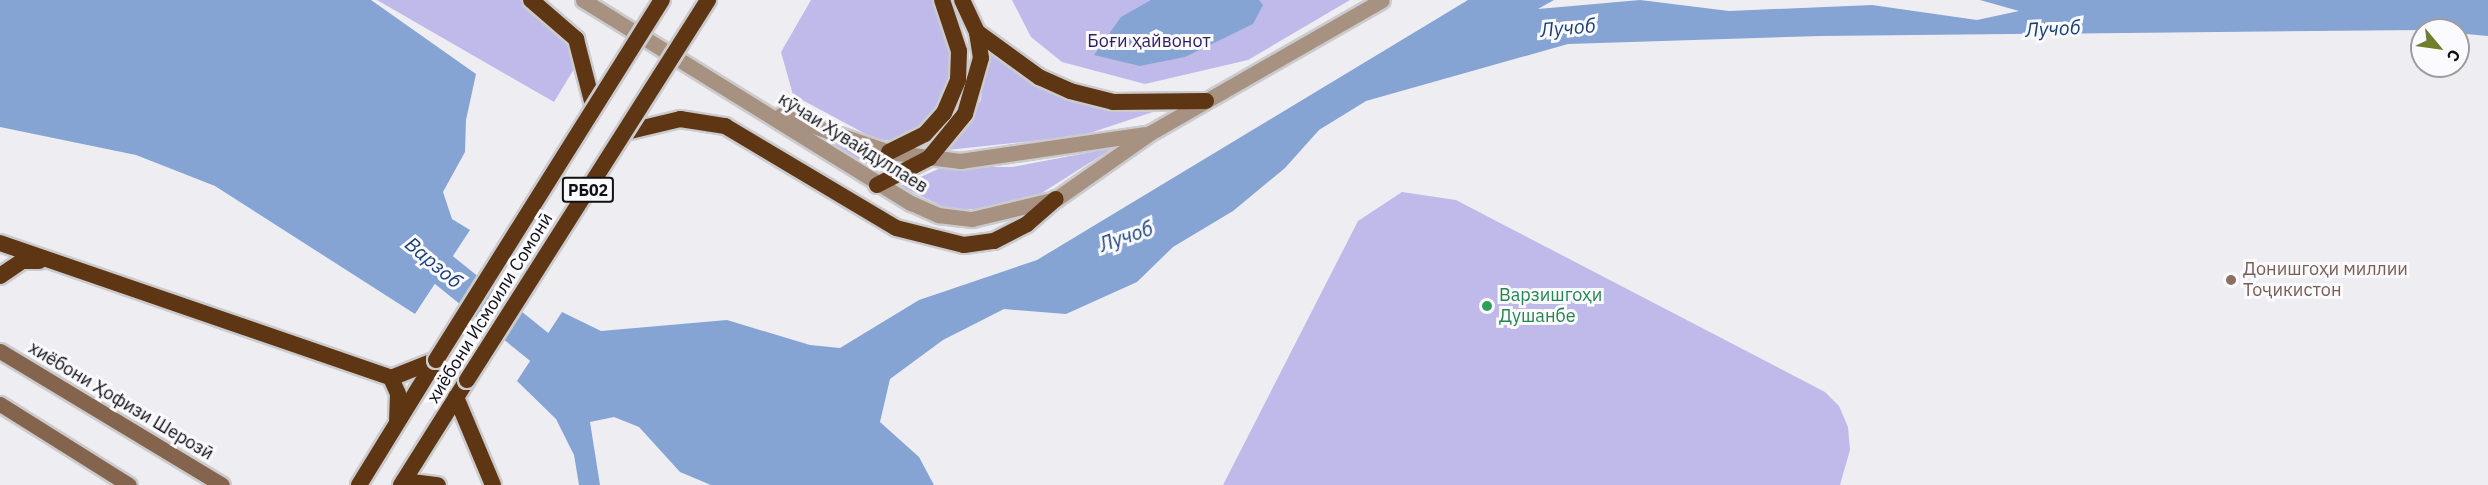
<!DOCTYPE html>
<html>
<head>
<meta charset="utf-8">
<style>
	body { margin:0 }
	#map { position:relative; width:2488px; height:485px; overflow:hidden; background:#eeeef2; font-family:"IBM Plex Sans",sans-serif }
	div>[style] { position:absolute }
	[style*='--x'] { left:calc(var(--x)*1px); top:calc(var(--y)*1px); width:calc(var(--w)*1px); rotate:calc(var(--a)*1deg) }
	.green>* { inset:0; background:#bfbaea }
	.water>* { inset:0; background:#85a4d4 }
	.river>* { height:33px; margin:-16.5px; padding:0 16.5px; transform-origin:16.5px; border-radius:16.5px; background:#85a4d4 }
	.roads { filter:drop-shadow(2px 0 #cbcbce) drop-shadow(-2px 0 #cbcbce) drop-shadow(0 2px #cbcbce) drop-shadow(0 -2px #cbcbce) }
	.tertiary>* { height:15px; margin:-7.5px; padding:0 7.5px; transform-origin:7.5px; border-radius:7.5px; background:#a79181 }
	.secondary>* { height:15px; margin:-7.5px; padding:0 7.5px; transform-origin:7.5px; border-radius:7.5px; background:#84644d }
	.trunk>* { height:16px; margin:-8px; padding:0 8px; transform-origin:8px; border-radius:8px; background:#5e3614 }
	.bridges { filter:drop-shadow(2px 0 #cbcbce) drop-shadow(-2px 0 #cbcbce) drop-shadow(0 2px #cbcbce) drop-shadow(0 -2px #cbcbce) }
	.trunk-bridge>* { height:16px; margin:-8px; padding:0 8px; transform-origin:8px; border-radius:8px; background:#5e3614 }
	.dots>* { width:16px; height:16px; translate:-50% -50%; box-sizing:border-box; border:3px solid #fbfbff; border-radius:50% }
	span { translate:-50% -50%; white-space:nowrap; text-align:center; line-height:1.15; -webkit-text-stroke:6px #fbfbff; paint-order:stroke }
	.shield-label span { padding:2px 4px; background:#fbfbff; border:2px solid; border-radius:4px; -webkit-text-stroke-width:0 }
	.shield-label { font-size:16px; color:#111113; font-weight:700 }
	.park-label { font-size:18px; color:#2e1f5f }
	.street-label { font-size:18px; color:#111113 }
	.education-label { font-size:18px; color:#785e54 }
	.left { translate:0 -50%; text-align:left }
	.leisure-label { font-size:18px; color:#27864d }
	.water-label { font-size:20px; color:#183e78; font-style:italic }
	.north { position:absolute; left:2410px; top:18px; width:60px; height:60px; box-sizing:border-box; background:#fbfbff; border:2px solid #9d9da1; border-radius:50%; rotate:119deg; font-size:16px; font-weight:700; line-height:24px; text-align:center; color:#111113 }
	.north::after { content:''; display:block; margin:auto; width:21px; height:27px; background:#6e7f2e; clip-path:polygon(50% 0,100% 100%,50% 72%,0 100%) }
</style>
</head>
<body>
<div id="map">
	<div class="green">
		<i style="clip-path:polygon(377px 0,526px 0,553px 17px,580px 59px,554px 102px)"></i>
		<i style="clip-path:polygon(811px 0,951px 0,966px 40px,969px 75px,950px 121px,927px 144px,875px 139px,793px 95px,781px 52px)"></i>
		<i style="clip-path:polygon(1012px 0,1350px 0,1248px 60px,1145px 84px,1062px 62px,1031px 37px)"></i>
		<i style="clip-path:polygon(987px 47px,1118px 108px,1165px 108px,1081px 136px,947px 150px,981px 100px)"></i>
		<i style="clip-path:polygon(807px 129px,904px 161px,897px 167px,868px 166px)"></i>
		<i style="clip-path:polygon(1113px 148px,1037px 196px,995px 209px,948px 209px,900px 186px,943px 167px,1012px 167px)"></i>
		<i style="clip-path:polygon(1402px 192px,1456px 200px,1825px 392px,1839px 406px,1848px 427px,1850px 450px,1840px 485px,1223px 485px,1358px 221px)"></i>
	</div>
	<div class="water">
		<i style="clip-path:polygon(0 0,371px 0,476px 74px,466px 120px,465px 152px,443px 192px,452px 219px,470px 230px,415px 314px,215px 186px,136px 155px,0 127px)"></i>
		<i style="clip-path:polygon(1151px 0,1259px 0,1263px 5px,1253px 24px,1185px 57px,1140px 66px,1094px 55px,1121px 17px)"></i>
		<i style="clip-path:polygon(1468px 0,1554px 0,1538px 9px,1640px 0,1729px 11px,1872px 5px,1977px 20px,2019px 11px,1980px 0,2488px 0,2488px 36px,2422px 30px,1820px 36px,1568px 44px,1366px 101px,1319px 130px,1285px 168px,1233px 211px,1173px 247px,1137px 282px,1066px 314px,1004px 309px,943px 340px,890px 379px,880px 422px,919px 457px,934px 485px,711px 485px,680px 472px,639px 427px,614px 417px,590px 422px,600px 485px,579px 485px,574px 455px,556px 419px,517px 381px,562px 312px,601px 331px,727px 320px,810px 345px,840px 348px,919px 300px,1037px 260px)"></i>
	</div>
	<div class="river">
		<i style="--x:408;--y:241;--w:179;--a:38.9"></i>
		<i style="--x:547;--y:353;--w:34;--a:12"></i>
	</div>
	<div class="roads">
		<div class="tertiary">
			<i style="--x:583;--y:0;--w:386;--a:31.8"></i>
			<i style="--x:911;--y:203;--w:30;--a:24"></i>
			<i style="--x:938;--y:215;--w:34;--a:7"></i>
			<i style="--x:972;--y:219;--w:86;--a:-13.4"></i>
			<i style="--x:1056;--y:199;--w:115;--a:-35.1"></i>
			<i style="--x:1150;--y:133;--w:267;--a:-29.8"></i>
			<i style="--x:781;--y:115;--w:114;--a:18.9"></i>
			<i style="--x:889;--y:152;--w:72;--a:7.2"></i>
			<i style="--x:960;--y:161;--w:186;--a:-8.3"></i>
		</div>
		<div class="secondary">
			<i style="--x:0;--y:351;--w:259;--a:31.1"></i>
			<i style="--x:0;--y:404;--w:152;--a:32.1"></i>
		</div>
		<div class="trunk">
			<i style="--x:531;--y:0;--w:60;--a:40.9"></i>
			<i style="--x:576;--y:39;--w:72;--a:75.6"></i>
			<i style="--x:977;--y:32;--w:77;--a:36"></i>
			<i style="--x:1039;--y:77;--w:34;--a:24"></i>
			<i style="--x:1070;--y:91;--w:44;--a:14.3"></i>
			<i style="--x:1113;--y:102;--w:93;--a:-0.6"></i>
			<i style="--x:626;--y:132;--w:56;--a:-13.5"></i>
			<i style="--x:680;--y:119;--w:46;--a:8.8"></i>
			<i style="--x:725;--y:126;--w:199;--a:30.8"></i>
			<i style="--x:896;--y:228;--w:70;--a:14"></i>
			<i style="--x:964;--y:245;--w:30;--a:-8"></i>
			<i style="--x:994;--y:241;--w:37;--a:-27"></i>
			<i style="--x:1027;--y:224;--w:38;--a:-41"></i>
			<i style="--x:889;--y:152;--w:40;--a:-26.6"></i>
			<i style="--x:925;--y:134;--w:28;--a:-48"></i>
			<i style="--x:944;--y:113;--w:36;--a:-67"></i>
			<i style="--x:958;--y:80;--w:29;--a:-88"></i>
			<i style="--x:959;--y:51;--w:54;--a:-108.4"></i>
			<i style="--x:877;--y:185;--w:59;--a:-27.4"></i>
			<i style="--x:929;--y:158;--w:57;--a:-50.7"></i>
			<i style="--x:965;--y:114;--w:58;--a:-74.1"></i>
			<i style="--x:981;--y:58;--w:26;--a:-99"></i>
			<i style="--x:977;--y:32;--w:35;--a:-115"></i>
			<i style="--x:0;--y:243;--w:414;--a:19"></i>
			<i style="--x:391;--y:378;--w:48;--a:-21.8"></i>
			<i style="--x:0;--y:276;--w:27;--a:-34"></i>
			<i style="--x:22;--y:261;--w:17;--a:0"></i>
			<i style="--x:391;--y:378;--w:17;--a:66"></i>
			<i style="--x:398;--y:394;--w:26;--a:92"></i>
			<i style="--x:456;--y:397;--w:95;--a:67.2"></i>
			<i style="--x:404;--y:481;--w:34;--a:7"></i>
			<i style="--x:359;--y:485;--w:143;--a:-58.4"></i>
			<i style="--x:401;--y:485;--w:124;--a:-57.8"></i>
		</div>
	</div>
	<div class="bridges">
		<div class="trunk-bridge">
			<i style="--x:436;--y:360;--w:425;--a:-57.9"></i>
			<i style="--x:467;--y:380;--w:450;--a:-57.6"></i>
		</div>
	</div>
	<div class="dots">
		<i style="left:2231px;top:280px;background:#8d6e63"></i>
		<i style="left:1487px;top:306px;background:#2e9e5b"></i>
	</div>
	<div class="shield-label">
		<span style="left:588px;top:190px">РБ02</span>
	</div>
	<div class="park-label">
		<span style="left:1149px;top:41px">Боғи ҳайвонот</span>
	</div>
	<div class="street-label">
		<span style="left:853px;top:143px;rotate:32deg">кӯчаи Хувайдуллаев</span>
		<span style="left:490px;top:308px;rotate:-58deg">хиёбони Исмоили Сомонӣ</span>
		<span style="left:121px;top:401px;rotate:31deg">хиёбони Ҳофизи Шерозӣ</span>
	</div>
	<div class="education-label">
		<span class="left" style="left:2243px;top:280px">Донишгоҳи миллии<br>Тоҷикистон</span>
	</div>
	<div class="leisure-label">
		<span class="left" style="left:1499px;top:306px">Варзишгоҳи<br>Душанбе</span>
	</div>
	<div class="water-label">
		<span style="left:1568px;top:27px;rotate:-5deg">Лучоб</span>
		<span style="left:2053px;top:28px;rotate:-3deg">Лучоб</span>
		<span style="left:1126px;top:236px;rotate:-19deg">Лучоб</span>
		<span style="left:434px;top:262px;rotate:40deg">Варзоб</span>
	</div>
	<div class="north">С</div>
</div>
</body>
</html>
